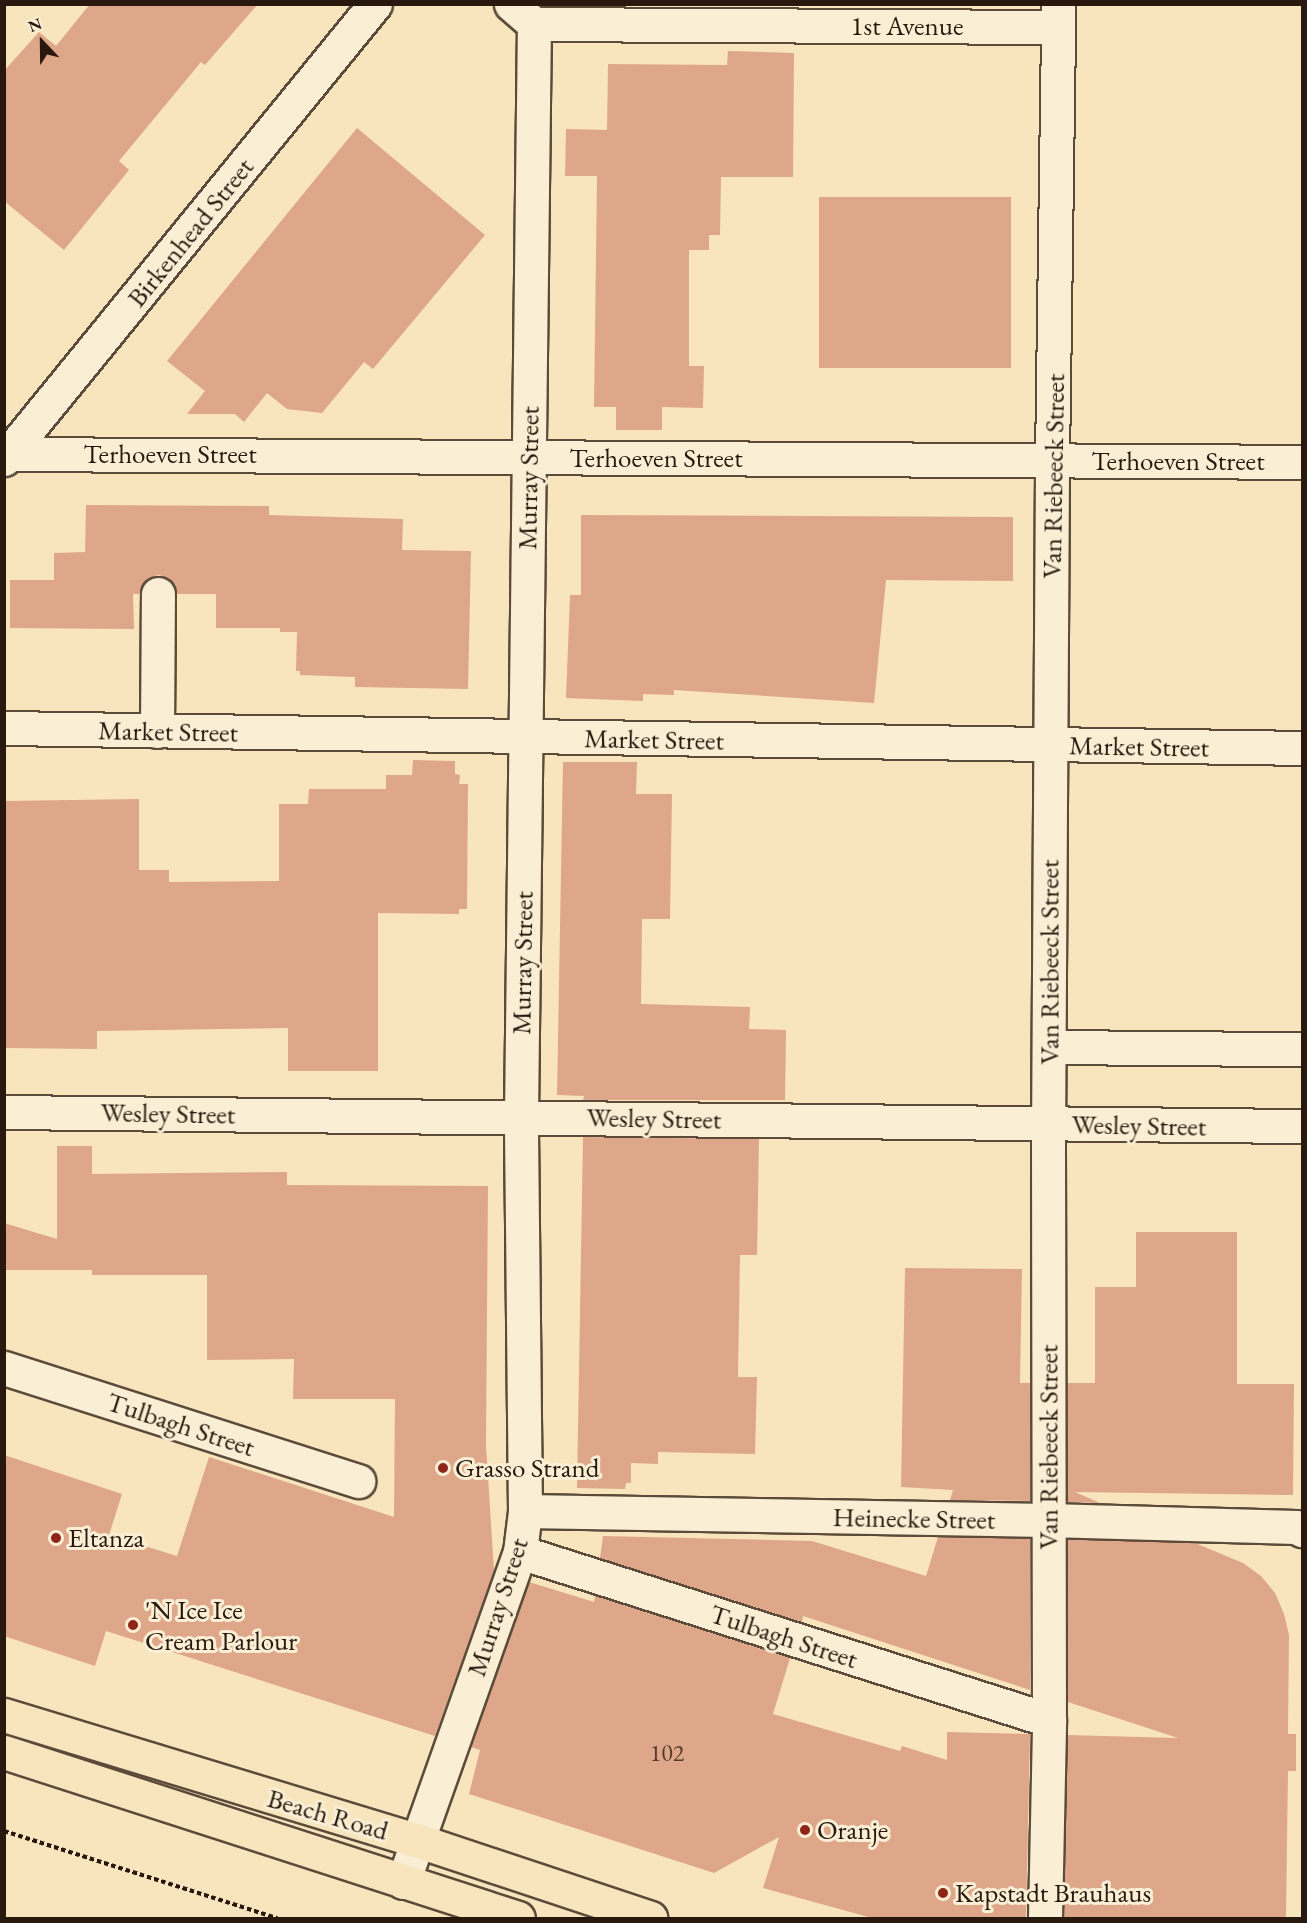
<!DOCTYPE html>
<html>
<head>
<meta charset="utf-8">
<style>
	body { margin:0 }
	#map { position:relative; width:1307px; height:1923px; overflow:hidden; background:#f8e5be; font-family:"EB Garamond",serif }
	div>[style] { position:absolute }
	[style*='--x'] { left:calc(var(--x)*1px); top:calc(var(--y)*1px); width:calc(var(--w)*1px); rotate:calc(var(--a)*1deg) }
	.building>* { inset:0; background:#dea789; transform-origin:0 0 }
	.path>* { height:4px; margin-top:-2px; transform-origin:0; background:repeating-linear-gradient(90deg,#28180e 0 4.5px,transparent 0 7.5px) }
	.roads { filter:drop-shadow(2px 0 #5c4b3a) drop-shadow(-2px 0 #5c4b3a) drop-shadow(0 2px #5c4b3a) drop-shadow(0 -2px #5c4b3a) }
	.minor>* { height:33px; margin:-16.5px; padding:0 16.5px; transform-origin:16.5px; border-radius:16.5px; background:#faeed5 }
	.major>* { height:33px; margin:-16.5px; padding:0 16.5px; transform-origin:16.5px; border-radius:16.5px; background:#f8e5be }
	.dots>* { width:16px; height:16px; translate:-50% -50%; box-sizing:border-box; border:3px solid #faeed5; border-radius:50% }
	span { translate:-50% -50%; white-space:nowrap; text-align:center; line-height:1.15; -webkit-text-stroke:6px #faeed5; paint-order:stroke }
	.number-label { font-size:24px; color:#563c2d }
	.number-label span { -webkit-text-stroke-width:0 }
	.street-label { font-size:27px; color:#28180e }
	.poi-label { font-size:27px; color:#28180e }
	.left { translate:0 -50%; text-align:left }
	.frame { position:absolute; inset:0; border:6px solid #28180e; pointer-events:none }
	.north { position:absolute; left:12px; top:12px; width:60px; height:60px; -webkit-text-stroke:4px #faeed5; paint-order:stroke; rotate:338deg; font-size:16px; font-weight:700; line-height:24px; text-align:center; color:#28180e }
	.north::after { content:''; display:block; margin:auto; width:21px; height:27px; background:#28180e; clip-path:polygon(50% 0,100% 100%,50% 72%,0 100%) }
</style>
</head>
<body>
<div id="map">
	<div class="building">
		<i style="clip-path:polygon(90px 4px,258px 4px,205px 65px,201px 62px,119px 161px,129px 170px,64px 250px,4px 201px,4px 71px,39px 32px,56px 46px)"></i>
		<i style="clip-path:polygon(728px 51px,794px 53px,793px 177px,721px 177px,720px 235px,709px 235px,709px 250px,689px 250px,689px 366px,704px 366px,703px 408px,662px 407px,662px 430px,616px 430px,616px 407px,594px 407px,597px 176px,565px 176px,566px 129px,607px 130px,608px 64px,727px 65px)"></i>
		<i style="clip-path:polygon(357px 128px,485px 235px,373px 369px,364px 362px,322px 413px,287px 409px,267px 393px,244px 422px,235px 414px,187px 414px,205px 391px,167px 361px)"></i>
		<i style="left:819px;top:197px;width:192px;height:171px"></i>
		<i style="clip-path:polygon(86px 505px,269px 506px,269px 515px,403px 519px,402px 550px,471px 551px,468px 689px,355px 687px,355px 677px,300px 675px,300px 671px,296px 671px,297px 632px,280px 632px,280px 628px,216px 628px,216px 594px,177px 594px,174px 584px,168px 578px,159px 575px,148px 578px,142px 585px,139px 594px,133px 594px,134px 629px,10px 628px,10px 580px,54px 580px,54px 553px,85px 552px)"></i>
		<i style="clip-path:polygon(581px 515px,1013px 517px,1013px 581px,886px 580px,874px 703px,674px 690px,674px 695px,643px 694px,643px 701px,566px 698px,570px 595px,581px 595px)"></i>
		<i style="clip-path:polygon(413px 760px,455px 761px,455px 774px,460px 775px,459px 784px,468px 784px,467px 909px,459px 909px,459px 914px,378px 913px,378px 1071px,288px 1071px,288px 1028px,97px 1031px,97px 1049px,4px 1048px,4px 801px,139px 799px,139px 870px,169px 870px,169px 882px,279px 881px,279px 804px,308px 804px,309px 789px,386px 789px,386px 775px,412px 775px)"></i>
		<i style="clip-path:polygon(563px 762px,637px 762px,636px 794px,672px 794px,670px 919px,642px 919px,641px 1004px,750px 1007px,749px 1029px,786px 1030px,785px 1100px,583px 1100px,584px 1096px,557px 1095px)"></i>
		<i style="clip-path:polygon(583px 1137px,759px 1139px,757px 1255px,740px 1255px,738px 1377px,757px 1377px,755px 1454px,658px 1452px,658px 1464px,631px 1463px,631px 1483px,626px 1483px,625px 1489px,577px 1488px)"></i>
		<i style="clip-path:polygon(57px 1146px,92px 1146px,92px 1174px,287px 1172px,287px 1185px,488px 1186px,486px 1445px,494px 1571px,435px 1736px,106px 1631px,95px 1666px,4px 1636px,4px 1455px,122px 1494px,109px 1535px,177px 1556px,209px 1457px,394px 1517px,395px 1399px,293px 1399px,294px 1359px,207px 1360px,207px 1275px,92px 1275px,92px 1270px,4px 1270px,4px 1223px,57px 1239px)"></i>
		<i style="clip-path:polygon(1136px 1232px,1237px 1232px,1237px 1384px,1294px 1384px,1293px 1495px,1075px 1492px,1100px 1503px,1067px 1502px,1067px 1383px,1095px 1383px,1095px 1287px,1136px 1287px)"></i>
		<i style="clip-path:polygon(905px 1268px,1022px 1269px,1020px 1383px,1030px 1383px,1030px 1501px,950px 1500px,953px 1490px,901px 1487px)"></i>
		<i style="clip-path:polygon(603px 1536px,812px 1541px,926px 1576px,938px 1537px,1030px 1538px,1030px 1690px,803px 1616px,802px 1622px,600px 1558px)"></i>
		<i style="clip-path:polygon(1067px 1539px,1195px 1543px,1243px 1563px,1261px 1576px,1275px 1593px,1284px 1614px,1289px 1635px,1288px 1734px,1296px 1734px,1296px 1771px,1288px 1771px,1286px 1918px,1064px 1918px,1067px 1735px,1178px 1738px,1068px 1702px)"></i>
		<i style="clip-path:polygon(529px 1582px,594px 1602px,595px 1596px,790px 1658px,773px 1714px,900px 1751px,902px 1746px,947px 1760px,947px 1732px,1030px 1734px,1026px 1918px,872px 1918px,763px 1888px,779px 1837px,714px 1873px,469px 1794px,480px 1750px,471px 1747px)"></i>
	</div>
	<div class="path">
		<i style="--x:4;--y:1831;--w:287;--a:17.7"></i>
	</div>
	<div class="roads">
		<div class="minor">
			<i style="--x:511;--y:4;--w:30;--a:41"></i>
			<i style="--x:534;--y:24;--w:524;--a:0.33"></i>
			<i style="--x:9;--y:454;--w:1293;--a:0.35"></i>
			<i style="--x:4;--y:459;--w:587;--a:-50.81"></i>
			<i style="--x:4;--y:728;--w:1298;--a:0.88"></i>
			<i style="--x:157;--y:731;--w:137;--a:-89.6"></i>
			<i style="--x:1049;--y:1047;--w:253;--a:0.5"></i>
			<i style="--x:4;--y:1112;--w:1298;--a:0.62"></i>
			<i style="--x:4;--y:1368;--w:372;--a:17.7"></i>
			<i style="--x:525;--y:1511;--w:524;--a:0.98"></i>
			<i style="--x:1049;--y:1520;--w:247;--a:1.6"></i>
			<i style="--x:1296;--y:1527;--w:7;--a:27"></i>
			<i style="--x:520;--y:1552;--w:555;--a:17.62"></i>
			<i style="--x:403;--y:1882;--w:350;--a:-70.5"></i>
			<i style="--x:520;--y:1552;--w:41;--a:-83"></i>
			<i style="--x:525;--y:1511;--w:395;--a:-90.6"></i>
			<i style="--x:521;--y:1116;--w:1092;--a:-89.32"></i>
			<i style="--x:1045;--y:1918;--w:198;--a:-88.8"></i>
			<i style="--x:1049;--y:1720;--w:577;--a:-90.1"></i>
			<i style="--x:1048;--y:1143;--w:683;--a:-89.66"></i>
			<i style="--x:1052;--y:460;--w:456;--a:-89.2"></i>
		</div>
		<div class="major">
			<i style="--x:4;--y:1715;--w:431;--a:16.9"></i>
			<i style="--x:416;--y:1840;--w:247;--a:18.4"></i>
			<i style="--x:4;--y:1752;--w:540;--a:17.9"></i>
		</div>
	</div>
	<div class="dots">
		<i style="left:443px;top:1468px;background:#8f2418"></i>
		<i style="left:56px;top:1538px;background:#8f2418"></i>
		<i style="left:133px;top:1625px;background:#8f2418"></i>
		<i style="left:805px;top:1830px;background:#8f2418"></i>
		<i style="left:943px;top:1893px;background:#8f2418"></i>
	</div>
	<div class="number-label">
		<span style="left:667px;top:1753px">102</span>
	</div>
	<div class="street-label">
		<span style="left:907px;top:26px">1st Avenue</span>
		<span style="left:190px;top:232px;rotate:-51deg">Birkenhead Street</span>
		<span style="left:170px;top:454px">Terhoeven Street</span>
		<span style="left:656px;top:458px">Terhoeven Street</span>
		<span style="left:1178px;top:461px">Terhoeven Street</span>
		<span style="left:1053px;top:476px;rotate:-89deg">Van Riebeeck Street</span>
		<span style="left:528px;top:478px;rotate:-89deg">Murray Street</span>
		<span style="left:168px;top:731px;rotate:1deg">Market Street</span>
		<span style="left:654px;top:739px;rotate:1deg">Market Street</span>
		<span style="left:1139px;top:746px;rotate:1deg">Market Street</span>
		<span style="left:1049px;top:962px;rotate:-90deg">Van Riebeeck Street</span>
		<span style="left:522px;top:963px;rotate:-89deg">Murray Street</span>
		<span style="left:168px;top:1113px;rotate:1deg">Wesley Street</span>
		<span style="left:654px;top:1118px;rotate:1deg">Wesley Street</span>
		<span style="left:1139px;top:1125px;rotate:1deg">Wesley Street</span>
		<span style="left:181px;top:1424px;rotate:18deg">Tulbagh Street</span>
		<span style="left:1048px;top:1447px;rotate:-90deg">Van Riebeeck Street</span>
		<span style="left:914px;top:1518px;rotate:1deg">Heinecke Street</span>
		<span style="left:497px;top:1607px;rotate:-72deg">Murray Street</span>
		<span style="left:784px;top:1636px;rotate:18deg">Tulbagh Street</span>
		<span style="left:328px;top:1814px;rotate:16deg">Beach Road</span>
	</div>
	<div class="poi-label">
		<span class="left" style="left:455px;top:1468px">Grasso Strand</span>
		<span class="left" style="left:68px;top:1538px">Eltanza</span>
		<span class="left" style="left:145px;top:1625px">'N Ice Ice<br>Cream Parlour</span>
		<span class="left" style="left:817px;top:1830px">Oranje</span>
		<span class="left" style="left:955px;top:1893px">Kapstadt Brauhaus</span>
	</div>
	<div class="frame"></div>
	<div class="north">N</div>
</div>
</body>
</html>
